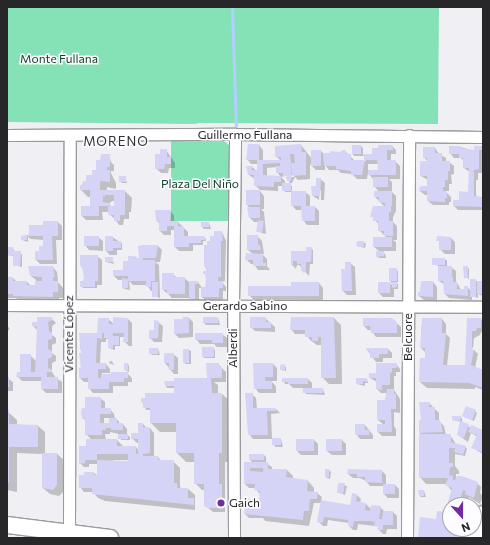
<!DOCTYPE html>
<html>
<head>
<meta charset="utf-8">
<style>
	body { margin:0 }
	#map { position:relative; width:490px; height:545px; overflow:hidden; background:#f0eff4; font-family:Commissioner,sans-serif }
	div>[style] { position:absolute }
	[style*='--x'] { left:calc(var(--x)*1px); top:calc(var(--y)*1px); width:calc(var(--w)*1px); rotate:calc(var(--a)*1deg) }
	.green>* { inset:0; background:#85e2b7 }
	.shadow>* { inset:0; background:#0003; transform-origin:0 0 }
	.stream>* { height:3px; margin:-1.5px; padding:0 1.5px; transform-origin:1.5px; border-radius:1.5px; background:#b2d0ff }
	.building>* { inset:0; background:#d5d4f7; transform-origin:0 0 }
	.roads { filter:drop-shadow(1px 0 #9a9a9e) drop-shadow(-1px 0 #9a9a9e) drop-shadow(0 1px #9a9a9e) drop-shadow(0 -1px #9a9a9e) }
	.street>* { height:11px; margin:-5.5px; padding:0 5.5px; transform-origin:5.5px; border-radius:5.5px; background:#fff }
	.secondary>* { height:16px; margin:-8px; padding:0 8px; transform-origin:8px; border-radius:8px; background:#fff }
	.dots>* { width:11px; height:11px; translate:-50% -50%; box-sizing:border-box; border:2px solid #fdfdff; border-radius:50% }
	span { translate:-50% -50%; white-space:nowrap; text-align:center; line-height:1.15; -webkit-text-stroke:3px #fdfdff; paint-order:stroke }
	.park-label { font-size:12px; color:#12402d }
	.street-label { font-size:12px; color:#272729 }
	.poi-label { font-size:12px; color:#272729 }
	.left { translate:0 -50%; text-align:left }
	.neighbourhood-label { font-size:13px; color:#313135; letter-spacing:1px }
	.frame { position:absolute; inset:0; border:8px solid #272729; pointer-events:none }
	.north { position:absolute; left:442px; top:497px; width:40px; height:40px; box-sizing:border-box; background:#fdfdff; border:1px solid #a7a7a9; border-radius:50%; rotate:159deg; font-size:11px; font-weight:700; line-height:16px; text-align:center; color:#272729 }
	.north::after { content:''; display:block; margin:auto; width:14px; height:18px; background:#712ca0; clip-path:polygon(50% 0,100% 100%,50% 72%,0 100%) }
</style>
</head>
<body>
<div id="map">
	<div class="green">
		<i style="clip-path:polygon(7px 7px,439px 7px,438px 124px,199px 123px,195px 124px,7px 122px)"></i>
		<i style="clip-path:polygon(171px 140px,223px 140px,229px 145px,229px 221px,171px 221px)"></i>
	</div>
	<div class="shadow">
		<i style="clip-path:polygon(evenodd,259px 145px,263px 150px,263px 161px,281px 161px,276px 156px,301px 145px,312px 159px,321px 151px,324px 154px,342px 153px,345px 151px,355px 161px,366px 161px,365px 156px,354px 156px,353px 154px,361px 146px,363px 148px,363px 155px,373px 155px,392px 146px,396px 150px,396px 154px,391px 154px,391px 161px,396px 162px,400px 166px,400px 179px,389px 179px,392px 182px,392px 192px,396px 196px,396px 211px,393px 217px,393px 222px,397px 226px,397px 240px,393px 240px,396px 242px,396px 251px,382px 251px,385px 254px,386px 258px,379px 258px,377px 256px,380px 252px,374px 247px,387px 238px,379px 230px,379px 225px,372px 216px,385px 207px,375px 197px,379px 192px,374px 186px,373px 179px,368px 173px,367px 179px,357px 179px,352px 174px,341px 173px,338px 170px,329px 170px,325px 165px,325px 170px,316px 170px,310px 164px,310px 179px,298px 180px,295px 177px,292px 183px,290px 183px,285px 176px,281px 177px,277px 172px,277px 167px,267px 168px,267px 176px,281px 177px,285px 181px,285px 184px,292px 186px,292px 192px,305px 192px,310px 196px,310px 207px,315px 207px,319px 211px,319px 225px,307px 225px,303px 220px,302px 210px,296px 210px,292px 205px,292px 192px,285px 192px,283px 186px,278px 186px,278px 191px,260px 190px,255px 185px,255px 179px,249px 175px,252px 167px,258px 172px,258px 164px,251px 164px,247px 159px,259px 145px,368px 164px,378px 164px,379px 171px,368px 171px,368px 164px,259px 145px,284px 175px,294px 175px,294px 177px,286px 177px,284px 175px)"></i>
		<i style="clip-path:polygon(460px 147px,475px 151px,483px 147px,483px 173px,478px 173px,478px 180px,476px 180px,476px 195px,478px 198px,483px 198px,483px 210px,458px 210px,454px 206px,470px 193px,470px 172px,464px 168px,464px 161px,461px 158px,454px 158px,450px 153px)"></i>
		<i style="clip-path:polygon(435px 148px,439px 154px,446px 158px,446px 162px,449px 162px,454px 166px,454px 174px,451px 175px,452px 184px,449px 184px,449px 191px,445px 191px,451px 197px,451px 202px,449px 202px,449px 205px,433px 205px,428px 201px,428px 195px,425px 195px,420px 191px,428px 187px,428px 180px,421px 176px,428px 162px,424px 157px)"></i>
		<i style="clip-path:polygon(166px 150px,175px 163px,175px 168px,169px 168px,168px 173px,161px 173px,156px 168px,161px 155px)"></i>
		<i style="clip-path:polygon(evenodd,109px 155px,111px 162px,114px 165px,114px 171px,111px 171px,111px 173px,116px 183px,116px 189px,107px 187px,107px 191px,125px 191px,132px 198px,131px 212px,129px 212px,129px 219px,124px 219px,123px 225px,119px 225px,115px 219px,109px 214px,109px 212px,102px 212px,103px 220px,86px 220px,82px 216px,91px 207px,91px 197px,88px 197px,81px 190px,83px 182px,87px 182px,95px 176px,103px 161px,109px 155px,112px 201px,115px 201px,116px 207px,112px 207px,109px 204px,112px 201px)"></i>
		<i style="clip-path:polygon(125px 177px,127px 183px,122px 183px,120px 181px)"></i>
		<i style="clip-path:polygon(320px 179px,325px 183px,324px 200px,321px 200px,321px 190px,319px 190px,319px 200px,313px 196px)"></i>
		<i style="clip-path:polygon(247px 191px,260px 191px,264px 196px,264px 209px,261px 209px,264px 212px,266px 234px,259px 232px,259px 222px,254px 222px,250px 218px,250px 208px,247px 205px)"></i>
		<i style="clip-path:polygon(170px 211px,174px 215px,174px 222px,178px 222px,188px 232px,188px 237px,204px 237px,206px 239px,206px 241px,203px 241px,203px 245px,193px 245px,193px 251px,179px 251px,175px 247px,175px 230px,171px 230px,171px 235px,164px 235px,160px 231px,160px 224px,156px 220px)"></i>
		<i style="clip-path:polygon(44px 222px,58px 222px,62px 226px,62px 240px,56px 240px,57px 264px,40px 264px,36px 260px,44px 247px,44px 240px,31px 239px,28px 237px,28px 242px,22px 240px,22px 237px,28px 237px,26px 235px,30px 235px,44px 226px)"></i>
		<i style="clip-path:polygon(209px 223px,211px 229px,204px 229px,202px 227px)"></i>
		<i style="clip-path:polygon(222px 232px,226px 241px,225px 281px,222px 282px,226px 287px,226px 291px,223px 291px,223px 301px,206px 301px,202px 297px,202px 288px,199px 288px,199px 303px,194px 303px,190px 298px,172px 298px,168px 294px,163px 290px,173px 274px,177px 278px,184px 278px,189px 282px,198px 282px,202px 288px,206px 288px,207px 277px,204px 273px,207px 272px,205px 266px,208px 246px)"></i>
		<i style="clip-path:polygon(257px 236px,262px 241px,264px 254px,262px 254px,267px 259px,267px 266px,270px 270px,258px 270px,254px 264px,251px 264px,246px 259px,253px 254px,248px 250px)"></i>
		<i style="clip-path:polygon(98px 237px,103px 241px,103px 251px,89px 250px,85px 245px)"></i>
		<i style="clip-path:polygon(112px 237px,122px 243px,122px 250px,117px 250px,117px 255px,110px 255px,106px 251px)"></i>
		<i style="clip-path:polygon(438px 237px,451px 238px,455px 242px,455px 254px,445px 254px,440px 249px,440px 243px)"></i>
		<i style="clip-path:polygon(364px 242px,366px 244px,365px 248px,357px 246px)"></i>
		<i style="clip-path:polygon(158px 246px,162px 250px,160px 262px,155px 262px,159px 265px,160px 298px,153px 296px,153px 291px,151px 291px,147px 285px,133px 285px,129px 281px,130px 290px,125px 289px,123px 288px,123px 280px,118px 280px,114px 276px,124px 271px,135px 257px,140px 259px,139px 247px)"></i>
		<i style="clip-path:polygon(7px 248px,13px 248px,15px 252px,22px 254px,22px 267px,14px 265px,14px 256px,7px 255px)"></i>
		<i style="clip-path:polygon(311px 248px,313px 250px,313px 264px,310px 264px,309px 276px,299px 265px,297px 265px,296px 269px,292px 265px,292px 252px,305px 252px)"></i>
		<i style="clip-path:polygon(97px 256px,102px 260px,102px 285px,97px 285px,97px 288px,83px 288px,81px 286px,84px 282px,85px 273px,81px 265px)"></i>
		<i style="clip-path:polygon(112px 258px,114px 264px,106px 262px)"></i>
		<i style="clip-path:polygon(445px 259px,447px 261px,447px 267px,451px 267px,456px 271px,456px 281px,461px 290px,465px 290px,467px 287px,471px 291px,471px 280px,483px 282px,483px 296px,478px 294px,478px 298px,472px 296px,472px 300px,449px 298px,445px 294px,445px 285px,439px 281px,439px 266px,433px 264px)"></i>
		<i style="clip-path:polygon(350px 263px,355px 267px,356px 295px,347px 295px,343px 291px,346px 270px)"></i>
		<i style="clip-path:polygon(29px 267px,53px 267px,57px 272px,58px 281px,57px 281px,64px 289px,64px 298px,59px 298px,59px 303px,21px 303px,16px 298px,7px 298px,7px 278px,13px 278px,17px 282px,27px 282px,31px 286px,36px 286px,36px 280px,31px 276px)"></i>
		<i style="clip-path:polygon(467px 267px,469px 269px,469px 279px,465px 277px)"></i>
		<i style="clip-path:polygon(396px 269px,398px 271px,398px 282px,396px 282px,398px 284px,398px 289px,394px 289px,394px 297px,383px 297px,379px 293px,379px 283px,390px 283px,393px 286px,390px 280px)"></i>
		<i style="clip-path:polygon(433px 282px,437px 287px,437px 301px,424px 300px,419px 296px)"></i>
		<i style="clip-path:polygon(292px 283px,319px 283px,323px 288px,323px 300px,254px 300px,249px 295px,292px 287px)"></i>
		<i style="clip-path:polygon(51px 318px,56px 323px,52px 326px,52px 335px,56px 338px,56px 343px,52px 345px,52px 353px,56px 356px,56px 361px,52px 363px,52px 372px,56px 378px,62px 382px,62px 393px,46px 393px,42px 389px,42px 381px,22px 381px,17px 376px,21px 373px,30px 355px,36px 361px,38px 331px,33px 326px)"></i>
		<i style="clip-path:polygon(114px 318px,128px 319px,132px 323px,132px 346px,129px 346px,124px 341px,125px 337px,120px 337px,120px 346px,115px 346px,115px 350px,109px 348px,109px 339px,106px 339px,106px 342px,101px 342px,100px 364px,106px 364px,110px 369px,110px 373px,102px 373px,102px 375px,127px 373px,132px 378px,132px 382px,128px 382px,128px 386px,113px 386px,113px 393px,93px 393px,89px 388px,89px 382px,84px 382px,80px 378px,82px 349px,80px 348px,80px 334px,98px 334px,108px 319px,114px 324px)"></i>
		<i style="clip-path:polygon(189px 318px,193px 322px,193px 337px,179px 338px,175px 334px,175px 320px)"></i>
		<i style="clip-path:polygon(218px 318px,220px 325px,206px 325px,204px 323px)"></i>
		<i style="clip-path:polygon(265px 318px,275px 327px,275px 332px,255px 331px,251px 327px)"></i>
		<i style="clip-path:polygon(334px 318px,341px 325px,342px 384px,329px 384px,322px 377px,322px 345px,317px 345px,310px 340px,306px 334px,295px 334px,291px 329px)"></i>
		<i style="clip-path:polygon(392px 319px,401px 327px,401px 337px,376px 337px,371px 330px,368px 330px,364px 326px)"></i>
		<i style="clip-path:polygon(442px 319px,446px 324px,446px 334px,450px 338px,447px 366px,467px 366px,466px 350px,474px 350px,478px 354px,475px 368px,483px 371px,483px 390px,475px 387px,475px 389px,427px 388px,420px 382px,426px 359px,426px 353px,421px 348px,421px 327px)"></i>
		<i style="clip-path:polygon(468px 319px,481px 319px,483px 321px,483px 332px,481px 332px,480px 335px,474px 338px,473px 348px,468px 348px)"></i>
		<i style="clip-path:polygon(158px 322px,163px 326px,162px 342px,154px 342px,150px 338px)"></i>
		<i style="left:7px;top:325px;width:5px;height:32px;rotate:53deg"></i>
		<i style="clip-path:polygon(222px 334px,227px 338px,227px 347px,217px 347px,214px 344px,200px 344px,196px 339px)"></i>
		<i style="clip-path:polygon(213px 348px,215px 350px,215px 358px,205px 358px,203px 357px)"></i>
		<i style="clip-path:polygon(158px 349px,160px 355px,152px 355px,150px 353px)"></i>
		<i style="clip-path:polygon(388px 349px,392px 353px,392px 358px,383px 358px,383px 362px,376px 362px,368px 351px)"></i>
		<i style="clip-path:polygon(189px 350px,191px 351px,191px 364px,186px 364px,184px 363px)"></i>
		<i style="clip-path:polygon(173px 354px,178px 358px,178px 374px,174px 374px,165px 363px)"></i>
		<i style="clip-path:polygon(112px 361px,114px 365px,109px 363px,109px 362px)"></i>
		<i style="clip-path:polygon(128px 364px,129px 366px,129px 372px,125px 370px)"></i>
		<i style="clip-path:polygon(218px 364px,226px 372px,226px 382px,214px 382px,218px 385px,218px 394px,222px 394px,231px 402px,231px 462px,225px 462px,225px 512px,213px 512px,205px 505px,205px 490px,202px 490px,195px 483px,195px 462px,186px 462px,177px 453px,177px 432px,160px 432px,151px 423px,151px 410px,146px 410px,142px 401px,175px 394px,175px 388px,167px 388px,166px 386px,210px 379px)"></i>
		<i style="clip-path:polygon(273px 364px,277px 368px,277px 381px,271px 381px,276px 386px,276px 393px,259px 393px,255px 388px)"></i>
		<i style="clip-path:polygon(396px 364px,400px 369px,400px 372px,396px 372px,396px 376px,394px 376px,394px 390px,400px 399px,400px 413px,394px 412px,394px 426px,396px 429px,396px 436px,382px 436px,378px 432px,384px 425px,378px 420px,386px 401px,386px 393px,381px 393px,377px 389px,377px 382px,370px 378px)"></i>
		<i style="clip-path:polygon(284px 366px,286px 367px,286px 371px,281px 370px)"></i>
		<i style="clip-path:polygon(7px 378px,13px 382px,13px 391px,7px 391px)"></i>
		<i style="clip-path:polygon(283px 379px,308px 379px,312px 383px,312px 389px,323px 389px,325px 395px,306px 394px,304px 388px,293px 388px,289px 384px,285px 384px)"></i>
		<i style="clip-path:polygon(367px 379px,368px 383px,365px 383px,365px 386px,357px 384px)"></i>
		<i style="clip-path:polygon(252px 394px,256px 398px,257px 409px,276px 409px,280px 413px,271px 414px,272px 439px,253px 439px,249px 434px)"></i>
		<i style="clip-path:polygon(evenodd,100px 398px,105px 402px,105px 409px,110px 409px,114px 414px,115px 419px,119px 421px,119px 424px,123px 424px,127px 429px,127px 435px,130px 437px,130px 440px,121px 440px,119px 434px,110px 432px,110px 434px,105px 434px,106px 440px,117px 440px,124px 447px,136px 447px,139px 451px,139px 443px,137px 443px,132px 438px,139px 434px,143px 424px,147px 428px,150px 428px,154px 433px,154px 457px,158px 457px,161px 461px,173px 461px,180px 468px,180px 487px,182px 489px,188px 489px,195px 495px,195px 510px,105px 501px,98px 498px,93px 492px,84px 492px,80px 487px,94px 473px,98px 476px,98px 464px,89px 464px,89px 467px,84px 467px,80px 463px,92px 440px,86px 434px,86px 421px,83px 418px,100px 398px,104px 418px,110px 418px,112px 424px,104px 424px,104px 418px,100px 398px,113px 460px,129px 460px,129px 462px,113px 462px,113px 460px)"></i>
		<i style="clip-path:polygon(429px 403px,439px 413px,439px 421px,444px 426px,446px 435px,450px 435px,456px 444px,467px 448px,465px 456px,455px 454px,455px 466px,459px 471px,459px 474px,456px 474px,456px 482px,477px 483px,481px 487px,480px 493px,483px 496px,480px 504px,469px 497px,467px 504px,469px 505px,450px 505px,450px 507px,448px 505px,452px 491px,446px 484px,426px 484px,420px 477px,420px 421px,422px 421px)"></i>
		<i style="clip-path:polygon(7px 411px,17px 420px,17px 425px,38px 426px,45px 432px,45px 454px,57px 454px,64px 460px,63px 492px,59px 496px,50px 494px,43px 488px,43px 454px,17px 453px,17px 492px,7px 490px)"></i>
		<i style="clip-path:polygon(475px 411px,477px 413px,474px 421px,463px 416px)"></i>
		<i style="clip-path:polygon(461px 417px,462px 419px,462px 422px,471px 428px,483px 431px,483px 454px,473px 448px,478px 437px,471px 433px,468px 442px,458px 435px,461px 422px,453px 420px)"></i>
		<i style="clip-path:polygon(365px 425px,373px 435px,373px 439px,360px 439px,356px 434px)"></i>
		<i style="clip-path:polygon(273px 439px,281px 439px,283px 447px,275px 447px)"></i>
		<i style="clip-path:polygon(314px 440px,318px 444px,318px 455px,301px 455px,297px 451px)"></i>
		<i style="clip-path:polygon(342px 440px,346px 444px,346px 455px,332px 455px,327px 451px)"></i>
		<i style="clip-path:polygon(264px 455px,266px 457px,266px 463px,272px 467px,272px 470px,287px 470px,293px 476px,293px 479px,308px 481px,314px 488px,314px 493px,317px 493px,322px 497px,321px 501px,351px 506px,357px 495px,361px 499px,360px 503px,366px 504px,371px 509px,380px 507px,385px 512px,393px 512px,397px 516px,397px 529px,387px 529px,386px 534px,383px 534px,377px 528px,383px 529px,383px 527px,358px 524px,357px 530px,353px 530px,349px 526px,349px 523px,328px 520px,327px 526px,323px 526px,318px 521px,321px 503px,314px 503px,309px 526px,265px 521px,263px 518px,249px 518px,245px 514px,260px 501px,260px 494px,255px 488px,249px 488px,245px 484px,245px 463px,253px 463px,250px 460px)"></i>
		<i style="clip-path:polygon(329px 470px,331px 472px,330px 479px,325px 477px)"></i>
		<i style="clip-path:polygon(382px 471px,386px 475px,386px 485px,395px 485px,399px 489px,399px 498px,388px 498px,383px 493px,384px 486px,370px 486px,366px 481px,360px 478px,353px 478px,348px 474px)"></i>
		<i style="clip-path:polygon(339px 484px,347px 486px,345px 495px,338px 492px)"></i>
		<i style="clip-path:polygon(424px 491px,426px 497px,421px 497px,420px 496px)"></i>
		<i style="clip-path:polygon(450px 513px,450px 529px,465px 529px,468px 532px,467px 538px,419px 538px,436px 520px)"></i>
	</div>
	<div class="stream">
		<i style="--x:232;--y:7;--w:119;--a:88.1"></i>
	</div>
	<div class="building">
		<i style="clip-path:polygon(evenodd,248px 144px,259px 144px,259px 160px,281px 160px,281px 157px,275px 157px,275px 146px,301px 144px,302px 152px,306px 152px,306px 175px,292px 176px,291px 164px,291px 181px,287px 181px,287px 176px,283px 176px,283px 173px,276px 173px,276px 166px,280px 166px,280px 163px,263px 164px,263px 175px,281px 176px,281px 182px,274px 182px,274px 187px,254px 186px,254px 175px,248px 175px,246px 166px,252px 166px,252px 170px,257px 170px,257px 160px,246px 160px,248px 144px,290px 154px,294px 154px,295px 163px,291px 163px,290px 154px)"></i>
		<i style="left:352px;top:145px;width:9px;height:9px"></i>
		<i style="clip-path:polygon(378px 145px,392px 145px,393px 150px,387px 150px,387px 160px,396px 160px,396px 175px,368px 175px,368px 170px,378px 170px,377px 160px,365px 160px,362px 175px,351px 175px,351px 171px,336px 169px,336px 166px,324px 166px,323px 153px,330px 153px,330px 151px,341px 152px,342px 150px,345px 150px,347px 154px,351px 154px,351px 160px,364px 160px,364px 154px,372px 154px,372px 148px,378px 148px)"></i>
		<i style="clip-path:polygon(449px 146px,460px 146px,460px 148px,474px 150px,474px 146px,483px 146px,483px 150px,479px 150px,479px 169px,474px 170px,474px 196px,483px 197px,483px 207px,453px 206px,453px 200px,459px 200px,459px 191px,468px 192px,469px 168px,463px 168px,463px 158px,459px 158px,459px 154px,449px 154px)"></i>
		<i style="clip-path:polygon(423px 147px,435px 147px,435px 153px,442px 153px,442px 161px,450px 161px,450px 171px,448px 171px,448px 180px,445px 180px,445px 187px,443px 187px,443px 191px,447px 192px,447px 198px,445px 198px,445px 202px,427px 201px,427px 191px,419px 191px,420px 186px,427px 186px,427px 176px,420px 176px,420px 161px,427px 161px,427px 158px,423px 158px)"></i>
		<i style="clip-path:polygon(160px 149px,167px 149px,167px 157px,171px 157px,171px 164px,165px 164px,164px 169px,155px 169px,155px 154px,160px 154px)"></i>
		<i style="left:311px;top:150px;width:10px;height:16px"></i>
		<i style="clip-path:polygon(evenodd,101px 154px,110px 154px,110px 167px,107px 167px,107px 170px,110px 170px,110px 182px,100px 181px,100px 190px,125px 190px,125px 215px,120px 215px,120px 221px,114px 221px,114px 215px,108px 215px,108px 206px,99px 206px,99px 216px,81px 216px,81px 206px,90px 206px,90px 190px,80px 190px,80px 185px,83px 185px,83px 181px,86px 181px,86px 175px,92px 175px,92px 170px,96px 170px,96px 160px,100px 160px,101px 154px,105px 195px,114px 195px,114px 206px,109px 206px,109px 203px,103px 202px,103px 196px,105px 197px,105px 195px)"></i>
		<i style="left:119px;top:176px;width:7px;height:6px"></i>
		<i style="left:373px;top:177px;width:15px;height:10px"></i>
		<i style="clip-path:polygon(316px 178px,321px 178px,320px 196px,312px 196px,311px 186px,316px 186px)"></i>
		<i style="left:282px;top:183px;width:9px;height:8px"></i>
		<i style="left:246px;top:190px;width:14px;height:15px"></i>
		<i style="clip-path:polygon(291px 191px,306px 191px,306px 206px,315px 206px,315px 221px,302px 221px,301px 206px,291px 206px)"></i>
		<i style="clip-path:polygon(374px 191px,392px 191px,392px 206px,391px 206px,391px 212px,389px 212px,389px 221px,393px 221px,393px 236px,384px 236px,384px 231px,378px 231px,378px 221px,373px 221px,373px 217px,370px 217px,373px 206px,385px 206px,385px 203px,379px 202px,379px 197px,374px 197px)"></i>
		<i style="clip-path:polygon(247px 207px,260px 207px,260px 218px,249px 218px)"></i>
		<i style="clip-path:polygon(155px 210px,171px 210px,170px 221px,178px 221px,178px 226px,184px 227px,184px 236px,204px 236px,205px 240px,201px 240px,201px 243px,189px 243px,189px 247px,174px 247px,174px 226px,167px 226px,167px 231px,159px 231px,159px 221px,156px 221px)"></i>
		<i style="left:258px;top:220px;width:6px;height:12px;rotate:9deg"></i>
		<i style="clip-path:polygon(43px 221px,58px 221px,58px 236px,52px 236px,53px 260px,35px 260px,35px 251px,39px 251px,39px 246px,43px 246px,43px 236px,27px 236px,27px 240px,21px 240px,21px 236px,29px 234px,29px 225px,43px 225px)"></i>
		<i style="left:201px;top:222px;width:8px;height:5px"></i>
		<i style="clip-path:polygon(214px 231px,222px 231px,223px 241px,221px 241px,221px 277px,218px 277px,218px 281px,223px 281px,223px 288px,219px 288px,219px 297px,201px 297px,201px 287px,205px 287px,206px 281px,205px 274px,203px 274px,203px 271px,206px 271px,206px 267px,204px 266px,204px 245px,207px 245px,207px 241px,210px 241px,210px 236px,214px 236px)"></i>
		<i style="clip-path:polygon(247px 235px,258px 235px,258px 245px,260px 245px,261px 250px,247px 250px)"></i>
		<i style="left:84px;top:236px;width:15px;height:10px"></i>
		<i style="clip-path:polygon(105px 236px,113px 236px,113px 241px,121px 241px,121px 248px,113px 248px,113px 251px,105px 251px)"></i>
		<i style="clip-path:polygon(437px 236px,451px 237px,451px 250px,439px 250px,439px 241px,436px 241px)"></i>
		<i style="left:373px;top:237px;width:19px;height:10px"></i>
		<i style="clip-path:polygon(357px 241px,364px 241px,364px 247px,356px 246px)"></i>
		<i style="clip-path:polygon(143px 245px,158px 245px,156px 258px,143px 258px,143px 260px,155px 260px,155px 281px,151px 281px,151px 287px,146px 287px,146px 281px,128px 281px,128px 288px,122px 288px,122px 278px,128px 279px,128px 276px,113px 276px,113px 270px,123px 270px,123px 261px,128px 261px,128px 256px,135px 256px,135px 258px,139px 258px,138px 246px)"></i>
		<i style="clip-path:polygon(7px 247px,13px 247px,13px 251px,21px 251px,20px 266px,13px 266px,13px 255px,7px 255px)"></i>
		<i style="clip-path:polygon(306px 247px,312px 247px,311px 262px,306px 262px,306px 271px,304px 273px,301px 271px,301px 264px,297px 264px,297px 261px,293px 261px,293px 265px,291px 265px,291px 251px,306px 251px)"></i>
		<i style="clip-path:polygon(376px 251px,384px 251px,384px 256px,376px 257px)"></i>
		<i style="clip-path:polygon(246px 253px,263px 254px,263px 263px,266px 263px,266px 266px,253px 266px,253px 260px,245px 260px)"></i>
		<i style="clip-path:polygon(80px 255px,98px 255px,98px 281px,95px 281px,95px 287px,80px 287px,80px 281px,83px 281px,84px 278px,82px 266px,80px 266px)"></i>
		<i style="left:105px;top:257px;width:8px;height:5px"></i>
		<i style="left:432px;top:258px;width:13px;height:7px"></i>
		<i style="clip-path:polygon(345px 262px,351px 262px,352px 291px,342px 291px,341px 269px,345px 269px)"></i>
		<i style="clip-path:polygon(28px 266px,53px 266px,55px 277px,53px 277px,53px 281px,58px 281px,58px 292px,53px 292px,53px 297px,13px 296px,13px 294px,7px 294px,7px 277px,13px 277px,13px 281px,27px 281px,27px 285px,35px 285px,35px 281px,42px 281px,42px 277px,30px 276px)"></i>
		<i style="clip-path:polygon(438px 266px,452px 266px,452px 277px,453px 277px,453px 282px,457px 282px,457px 289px,464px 289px,464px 286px,468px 286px,468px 296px,444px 294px,443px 281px,438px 281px)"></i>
		<i style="clip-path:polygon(463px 266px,468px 266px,468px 278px,464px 278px)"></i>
		<i style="left:389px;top:268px;width:8px;height:13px"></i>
		<i style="clip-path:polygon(162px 273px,174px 273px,174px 277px,185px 277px,185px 294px,167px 294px,167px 290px,162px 290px)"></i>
		<i style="left:470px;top:279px;width:6px;height:18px"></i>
		<i style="clip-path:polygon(189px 281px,198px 281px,198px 284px,195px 284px,195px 299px,189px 299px)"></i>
		<i style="clip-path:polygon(421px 281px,433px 281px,433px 297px,418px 296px,418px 292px,420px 292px)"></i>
		<i style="left:477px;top:281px;width:6px;height:13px"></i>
		<i style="left:152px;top:282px;width:6px;height:15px"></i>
		<i style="clip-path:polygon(291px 282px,319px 282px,319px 296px,248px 296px,248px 286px,291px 286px)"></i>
		<i style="left:378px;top:282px;width:12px;height:11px"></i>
		<i style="clip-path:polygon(392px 282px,397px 282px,397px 287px,392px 288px)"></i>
		<i style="clip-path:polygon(37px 317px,52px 317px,52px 320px,48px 322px,49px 331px,52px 333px,52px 339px,48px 340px,48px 349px,52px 351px,52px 357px,48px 359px,48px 368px,52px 370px,52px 372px,47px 372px,47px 377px,58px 377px,58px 389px,41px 389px,41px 377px,16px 377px,17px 372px,20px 372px,20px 354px,31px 354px,31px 372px,35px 372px,37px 327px,32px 326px,32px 322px,37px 322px)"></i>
		<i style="clip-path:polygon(113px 317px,128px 318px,128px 342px,123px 342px,124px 333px,113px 333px,113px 336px,119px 336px,119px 345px,113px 345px,113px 348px,108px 348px,108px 338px,104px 338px,104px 333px,102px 333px,102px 339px,97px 338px,96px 363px,106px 363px,106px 369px,98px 369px,98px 378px,101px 378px,101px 374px,111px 374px,111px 372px,128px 372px,128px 378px,124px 378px,124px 382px,109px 382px,109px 389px,88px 389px,88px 378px,79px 378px,79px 368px,81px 368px,79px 353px,81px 353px,79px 333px,97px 333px,98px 318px,109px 318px,109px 324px,113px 324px)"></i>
		<i style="clip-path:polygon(183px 317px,189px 317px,189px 333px,174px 334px,174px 319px,183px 319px)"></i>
		<i style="left:203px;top:317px;width:15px;height:6px"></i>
		<i style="clip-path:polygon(250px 317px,266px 317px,266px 322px,271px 322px,271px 328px,250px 328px)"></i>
		<i style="clip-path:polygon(291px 317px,334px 317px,336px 378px,321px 378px,321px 337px,318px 337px,318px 341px,312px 341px,312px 337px,305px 337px,305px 330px,290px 330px)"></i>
		<i style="clip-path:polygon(363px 318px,392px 318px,397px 322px,397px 333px,371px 333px,370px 326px,363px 326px)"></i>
		<i style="clip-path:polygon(422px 318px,442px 318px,442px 333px,446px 333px,443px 365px,465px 365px,467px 318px,481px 318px,481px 328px,477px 328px,476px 331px,472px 331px,472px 349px,474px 349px,471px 365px,483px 370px,483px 388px,469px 383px,419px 382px,420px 358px,425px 358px,425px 348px,420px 348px)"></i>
		<i style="clip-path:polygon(154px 320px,159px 321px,158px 338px,149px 339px,149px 330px,154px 330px)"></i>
		<i style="clip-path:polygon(195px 333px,223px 333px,223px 343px,212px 343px,212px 340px,195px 340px)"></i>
		<i style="left:202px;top:347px;width:12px;height:10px"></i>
		<i style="left:149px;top:348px;width:9px;height:6px"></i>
		<i style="clip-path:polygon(366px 348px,388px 348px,388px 354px,379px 354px,379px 358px,370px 358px,370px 351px,367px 351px)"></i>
		<i style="left:183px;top:349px;width:6px;height:14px"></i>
		<i style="clip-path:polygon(164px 353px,174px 353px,174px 370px,169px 370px,169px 363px,164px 363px)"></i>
		<i style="left:124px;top:363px;width:4px;height:7px"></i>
		<i style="clip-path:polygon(206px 363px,219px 363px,219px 367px,222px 367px,222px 378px,211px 378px,212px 393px,222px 393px,222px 453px,219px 453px,219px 484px,222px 484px,222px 506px,220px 508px,208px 508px,204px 506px,204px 484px,194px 484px,194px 453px,176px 453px,176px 423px,150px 423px,150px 408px,143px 408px,143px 402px,141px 402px,141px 398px,145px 398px,145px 393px,174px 393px,174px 386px,165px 386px,164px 381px,174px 381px,174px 378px,207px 378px)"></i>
		<i style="clip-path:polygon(253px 363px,273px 363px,273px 377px,265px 377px,265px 381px,272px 381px,272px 389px,254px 389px)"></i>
		<i style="clip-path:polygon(376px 363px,397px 363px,397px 368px,392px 368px,392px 373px,390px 372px,390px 385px,382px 385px,382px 390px,376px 389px,376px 378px,369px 378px,369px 373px,376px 373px)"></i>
		<i style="clip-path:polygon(285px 364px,285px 370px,280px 370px,280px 365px)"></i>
		<i style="left:7px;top:377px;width:2px;height:10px"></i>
		<i style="clip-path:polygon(282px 378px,308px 378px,308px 384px,288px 384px,288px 382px,282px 382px)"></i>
		<i style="clip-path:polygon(356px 378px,367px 378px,367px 382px,363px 381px,363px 384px,356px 384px)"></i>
		<i style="left:303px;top:388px;width:20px;height:5px"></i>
		<i style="clip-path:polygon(387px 389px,394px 389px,394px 394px,396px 394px,396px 409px,391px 409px,392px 432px,377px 432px,377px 424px,385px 424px,385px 420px,377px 420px,377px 400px,385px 400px)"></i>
		<i style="clip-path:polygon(245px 393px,253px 393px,253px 408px,276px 408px,276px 411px,267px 411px,268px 435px,248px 435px)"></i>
		<i style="clip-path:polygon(85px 397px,101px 397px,101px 408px,111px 408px,111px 414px,100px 414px,100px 423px,109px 423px,109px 418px,117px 418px,117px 423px,123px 423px,123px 430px,111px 430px,111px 428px,106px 428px,106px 430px,102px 430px,102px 435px,85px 435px,85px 418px,82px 419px,81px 413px,82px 408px,85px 408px)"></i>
		<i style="clip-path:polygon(419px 402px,430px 402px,429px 407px,435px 407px,435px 420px,440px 420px,443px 432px,419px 433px,419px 420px,421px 420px)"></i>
		<i style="left:466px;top:406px;width:11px;height:11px;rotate:22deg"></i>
		<i style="clip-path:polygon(7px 410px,9px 410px,9px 424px,38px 425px,38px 447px,9px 447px,9px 483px,7px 483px)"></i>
		<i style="clip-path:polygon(452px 416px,461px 416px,460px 421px,469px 424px,464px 438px,457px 435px,460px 421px,452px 420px)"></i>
		<i style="clip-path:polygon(138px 423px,143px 423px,143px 427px,150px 427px,150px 453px,143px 454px,143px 456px,158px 456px,158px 460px,174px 460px,174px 483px,177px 483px,177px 488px,188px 488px,188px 498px,194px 498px,194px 505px,92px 494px,92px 488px,79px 488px,79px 475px,84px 475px,84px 472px,94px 472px,94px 475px,97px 475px,97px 460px,128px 461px,128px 454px,97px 454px,97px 460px,85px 460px,85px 463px,79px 464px,79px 446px,86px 446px,86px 439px,117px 439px,117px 446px,136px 446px,136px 454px,138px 454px,138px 439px,131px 439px,131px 433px,138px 433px)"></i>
		<i style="clip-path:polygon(355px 424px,365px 424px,365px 430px,370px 429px,369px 435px,355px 435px)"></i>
		<i style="clip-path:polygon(471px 425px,483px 430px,483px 452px,471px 448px,477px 435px,468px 432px)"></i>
		<i style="left:118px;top:434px;width:10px;height:5px"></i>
		<i style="clip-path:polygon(419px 434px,451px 434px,451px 442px,466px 446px,463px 455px,454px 452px,455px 448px,449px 448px,449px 463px,453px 463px,453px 467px,450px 467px,449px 475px,453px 476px,453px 480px,455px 480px,457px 476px,462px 476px,478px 482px,474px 498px,465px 494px,466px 491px,463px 490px,460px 500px,469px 505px,450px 505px,450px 511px,448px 510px,450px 506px,447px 505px,452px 488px,445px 485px,448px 478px,419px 478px)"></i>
		<i style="left:272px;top:438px;width:9px;height:7px"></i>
		<i style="left:296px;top:439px;width:18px;height:12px"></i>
		<i style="left:326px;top:439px;width:16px;height:12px"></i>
		<i style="clip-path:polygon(42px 453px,57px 453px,57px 485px,53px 490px,42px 488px)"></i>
		<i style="left:249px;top:454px;width:15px;height:6px"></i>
		<i style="clip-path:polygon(evenodd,244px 462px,268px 462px,268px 469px,287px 469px,286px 477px,308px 480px,307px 491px,318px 492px,317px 499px,310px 499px,309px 511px,304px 511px,303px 520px,244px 514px,246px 499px,259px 500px,260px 491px,254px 490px,255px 484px,244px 484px,244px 462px,250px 468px,263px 468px,263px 472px,250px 471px,250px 468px)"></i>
		<i style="left:325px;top:469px;width:4px;height:8px"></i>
		<i style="clip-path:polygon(348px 469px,382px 470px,382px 483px,365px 482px,365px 477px,357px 477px,357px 474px,347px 474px)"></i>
		<i style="clip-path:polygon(338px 483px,345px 483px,343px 494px,337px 493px)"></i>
		<i style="left:383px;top:484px;width:12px;height:10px"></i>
		<i style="clip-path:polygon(418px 490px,424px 490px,424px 496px,419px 496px)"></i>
		<i style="clip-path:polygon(352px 493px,357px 494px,356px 501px,366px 503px,365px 510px,370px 511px,371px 505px,381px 506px,379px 519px,382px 519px,383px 511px,393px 511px,393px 525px,383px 525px,383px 530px,378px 530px,378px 527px,374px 526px,375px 522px,369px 521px,354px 521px,353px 527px,348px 526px,348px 520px,333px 518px,324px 517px,323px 523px,317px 522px,321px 500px,350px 505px)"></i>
		<i style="clip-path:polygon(437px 511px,450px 512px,450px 529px,461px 529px,459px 538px,418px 538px,420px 517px,436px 519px)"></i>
	</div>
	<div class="roads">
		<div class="street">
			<i style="--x:7;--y:135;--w:228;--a:-0.3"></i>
			<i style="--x:235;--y:134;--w:248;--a:0.7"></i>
			<i style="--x:7;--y:305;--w:476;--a:0.2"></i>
			<i style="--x:69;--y:533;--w:398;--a:-89.9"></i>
			<i style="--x:234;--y:538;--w:232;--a:-90.2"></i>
			<i style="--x:233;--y:306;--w:172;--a:-89.3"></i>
			<i style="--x:407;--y:538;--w:403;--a:-89.7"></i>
		</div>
		<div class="secondary">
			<i style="--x:7;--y:525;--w:104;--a:7.2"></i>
			<i style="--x:473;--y:538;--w:26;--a:-67"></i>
		</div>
	</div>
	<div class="dots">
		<i style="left:221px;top:503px;background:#712ca0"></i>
	</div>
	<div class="park-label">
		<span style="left:59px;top:59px">Monte Fullana</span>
		<span style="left:200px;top:184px">Plaza Del Niño</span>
	</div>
	<div class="street-label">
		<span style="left:245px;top:135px">Guillermo Fullana</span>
		<span style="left:245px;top:306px">Gerardo Sabino</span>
		<span style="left:69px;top:334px;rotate:-90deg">Vicente López</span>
		<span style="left:408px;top:337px;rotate:-90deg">Belcuore</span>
		<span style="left:233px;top:348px;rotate:-90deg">Alberdi</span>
	</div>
	<div class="poi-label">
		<span class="left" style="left:229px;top:503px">Gaich</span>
	</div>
	<div class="neighbourhood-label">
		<span style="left:116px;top:141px">MORENO</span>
	</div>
	<div class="frame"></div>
	<div class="north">N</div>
</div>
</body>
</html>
